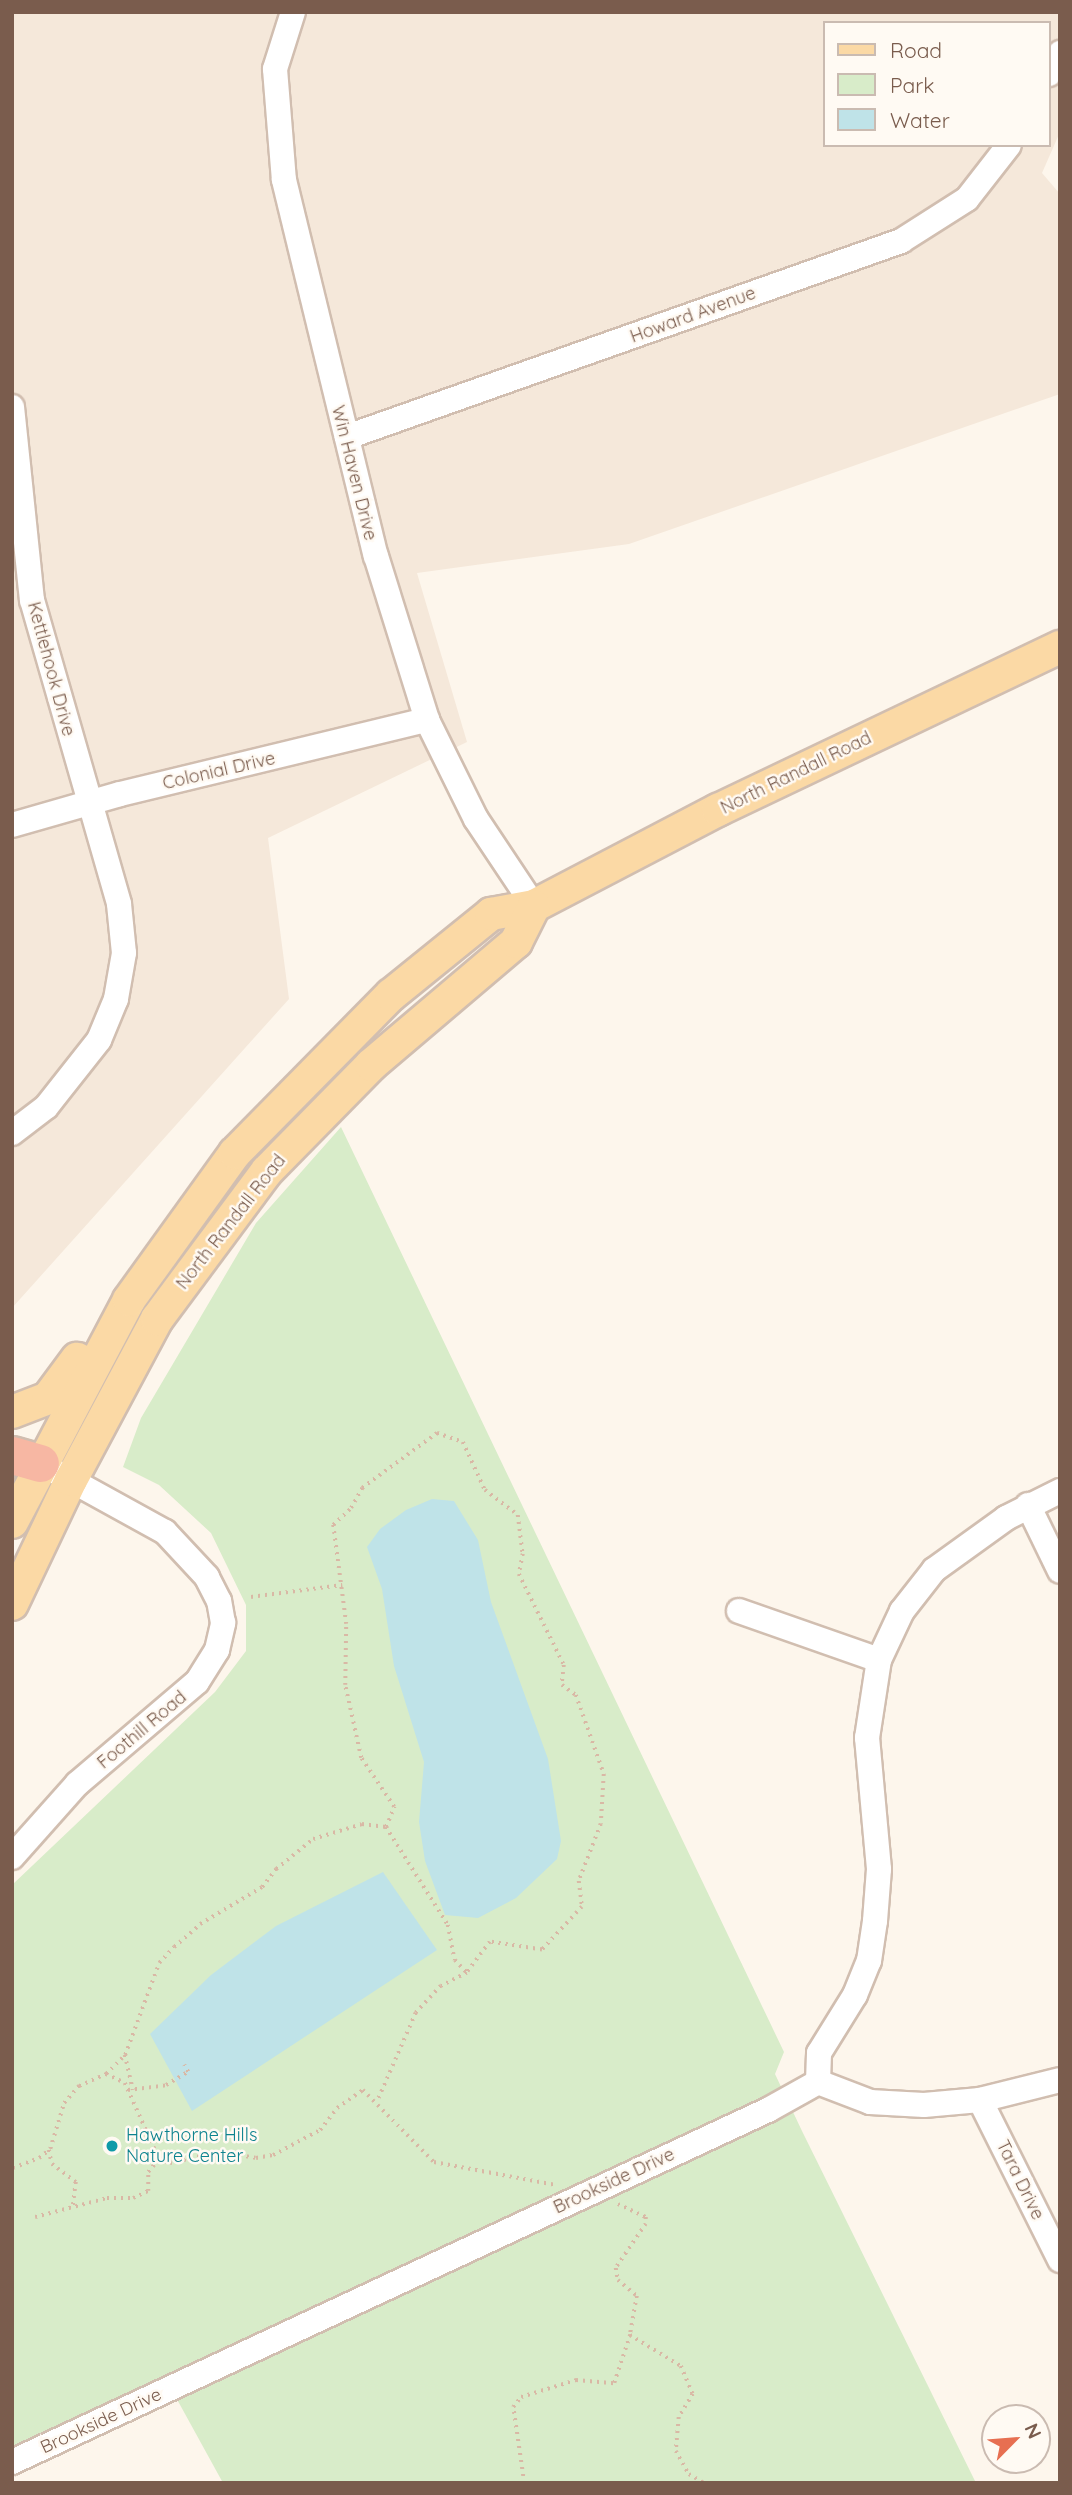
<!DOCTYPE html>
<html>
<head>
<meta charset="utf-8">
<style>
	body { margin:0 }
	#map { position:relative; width:1072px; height:2495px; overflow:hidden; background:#fdf6ec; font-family:Quicksand,sans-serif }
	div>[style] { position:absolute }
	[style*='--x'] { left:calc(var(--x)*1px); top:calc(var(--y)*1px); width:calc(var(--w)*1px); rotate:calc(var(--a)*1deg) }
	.residential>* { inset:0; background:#f5e8da }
	.green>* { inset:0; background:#d8ecc9 }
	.water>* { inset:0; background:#bfe3e8 }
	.path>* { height:3.5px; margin-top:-1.75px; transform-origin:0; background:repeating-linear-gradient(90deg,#d9b8a5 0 2px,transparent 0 7px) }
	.roads { filter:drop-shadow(2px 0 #d1beb0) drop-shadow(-2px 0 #d1beb0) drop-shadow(0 2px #d1beb0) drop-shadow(0 -2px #d1beb0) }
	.minor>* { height:24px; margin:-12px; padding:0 12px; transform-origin:12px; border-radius:12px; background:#fff }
	.major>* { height:32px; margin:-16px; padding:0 16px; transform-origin:16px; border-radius:16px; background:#fbd9a5 }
	.highway>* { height:37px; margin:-18.5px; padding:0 18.5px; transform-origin:18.5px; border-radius:18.5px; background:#f7b7a3 }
	.dots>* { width:19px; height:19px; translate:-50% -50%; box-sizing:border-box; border:4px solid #fffaf3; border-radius:50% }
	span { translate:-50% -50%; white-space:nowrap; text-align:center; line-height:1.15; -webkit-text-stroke:5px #fffaf3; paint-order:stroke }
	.street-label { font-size:18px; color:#7a5c4d }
	.culture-label { font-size:18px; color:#0d838f }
	.left { translate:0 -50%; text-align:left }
	.frame { position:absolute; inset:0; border:14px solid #7a5c4d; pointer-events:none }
	.legend { position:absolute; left:823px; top:21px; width:228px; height:126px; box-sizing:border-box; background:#fffaf3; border:2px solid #cabbb1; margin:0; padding:9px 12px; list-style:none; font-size:21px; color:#7a5c4d }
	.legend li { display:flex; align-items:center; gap:14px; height:35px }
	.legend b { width:35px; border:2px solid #cabbb1 }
	.north { position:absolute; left:981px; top:2404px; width:70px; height:70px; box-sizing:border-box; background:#fffaf3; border:2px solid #cabbb1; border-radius:50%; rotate:65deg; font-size:19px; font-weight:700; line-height:28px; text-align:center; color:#7a5c4d }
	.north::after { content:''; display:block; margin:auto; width:24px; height:32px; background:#e76f51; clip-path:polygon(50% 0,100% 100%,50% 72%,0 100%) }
</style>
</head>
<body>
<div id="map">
	<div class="residential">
		<i style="clip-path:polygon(evenodd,12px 12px,1060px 12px,1060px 132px,1042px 173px,1060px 194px,1060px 394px,629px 544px,417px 573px,467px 742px,268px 838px,289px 999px,12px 1308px,12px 12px,825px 23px,1049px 23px,1049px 145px,825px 145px,825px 23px)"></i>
	</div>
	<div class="green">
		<i style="clip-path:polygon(341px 1127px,784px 2052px,775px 2074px,802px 2131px,976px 2483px,223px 2483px,168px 2383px,12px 2450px,12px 1885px,215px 1692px,246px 1651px,246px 1605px,211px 1533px,159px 1485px,123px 1467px,141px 1418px,256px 1223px)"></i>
	</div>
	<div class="water">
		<i style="clip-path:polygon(432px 1499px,454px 1501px,478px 1540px,491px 1602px,548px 1759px,561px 1841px,557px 1859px,516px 1898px,478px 1918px,445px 1915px,425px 1861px,419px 1822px,424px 1762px,394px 1666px,382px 1589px,367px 1547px,380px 1529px,406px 1510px)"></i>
		<i style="clip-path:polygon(383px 1872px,437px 1950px,192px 2111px,150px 2034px,211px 1975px,276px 1926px)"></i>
	</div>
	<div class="path">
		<i style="--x:251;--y:1597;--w:92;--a:-7.5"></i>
		<i style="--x:386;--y:1827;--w:22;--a:-68"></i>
		<i style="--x:394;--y:1807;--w:59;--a:-124"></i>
		<i style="--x:361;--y:1758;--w:75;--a:-102.4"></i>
		<i style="--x:345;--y:1685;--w:61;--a:-89.1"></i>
		<i style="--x:346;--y:1624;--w:100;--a:-97.5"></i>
		<i style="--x:333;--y:1525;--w:25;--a:-43"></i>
		<i style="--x:351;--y:1508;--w:23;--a:-61"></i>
		<i style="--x:362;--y:1488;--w:93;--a:-36.3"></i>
		<i style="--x:437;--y:1433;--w:28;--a:19"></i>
		<i style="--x:463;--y:1442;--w:53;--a:65.4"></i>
		<i style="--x:485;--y:1490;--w:41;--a:37.1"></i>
		<i style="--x:518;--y:1515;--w:39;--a:83"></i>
		<i style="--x:523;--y:1554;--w:20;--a:101"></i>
		<i style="--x:519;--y:1574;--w:102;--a:63.7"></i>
		<i style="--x:564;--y:1665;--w:20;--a:96"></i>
		<i style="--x:562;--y:1685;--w:17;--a:36"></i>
		<i style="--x:576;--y:1695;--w:84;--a:70.5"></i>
		<i style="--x:604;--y:1774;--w:50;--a:93.4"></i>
		<i style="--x:601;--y:1824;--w:61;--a:111.1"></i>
		<i style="--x:579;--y:1881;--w:26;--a:83"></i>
		<i style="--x:582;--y:1907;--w:59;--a:132.9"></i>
		<i style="--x:542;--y:1950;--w:53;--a:-171.3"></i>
		<i style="--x:490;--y:1942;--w:39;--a:127"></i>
		<i style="--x:125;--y:2055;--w:36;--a:77"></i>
		<i style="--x:106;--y:2074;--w:27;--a:-45"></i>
		<i style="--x:125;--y:2055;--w:98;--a:-69.7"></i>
		<i style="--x:159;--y:1963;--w:22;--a:-47"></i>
		<i style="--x:174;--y:1947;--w:35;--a:-41"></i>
		<i style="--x:200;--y:1924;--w:72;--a:-30.8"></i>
		<i style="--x:262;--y:1887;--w:23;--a:-52"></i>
		<i style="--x:276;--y:1869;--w:48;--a:-39"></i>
		<i style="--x:313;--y:1839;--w:51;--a:-17"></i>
		<i style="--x:362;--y:1824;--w:24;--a:7"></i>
		<i style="--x:386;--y:1827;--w:116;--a:57.7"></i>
		<i style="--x:448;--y:1925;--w:36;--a:79"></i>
		<i style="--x:455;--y:1960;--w:18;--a:47"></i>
		<i style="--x:467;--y:1973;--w:29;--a:153"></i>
		<i style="--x:441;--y:1986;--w:37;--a:133"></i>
		<i style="--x:416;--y:2013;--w:95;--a:113.6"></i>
		<i style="--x:128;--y:2090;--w:38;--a:-7"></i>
		<i style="--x:166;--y:2085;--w:26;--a:-31"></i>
		<i style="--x:188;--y:2072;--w:8;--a:-120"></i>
		<i style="--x:49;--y:2150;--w:14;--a:78"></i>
		<i style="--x:52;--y:2164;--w:30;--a:37"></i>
		<i style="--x:76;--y:2182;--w:25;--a:97"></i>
		<i style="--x:13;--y:2168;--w:28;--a:-21"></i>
		<i style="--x:39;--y:2158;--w:14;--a:-39"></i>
		<i style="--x:50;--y:2149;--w:48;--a:-73.1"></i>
		<i style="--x:64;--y:2103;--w:23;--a:-49"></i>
		<i style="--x:79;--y:2086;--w:30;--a:-24"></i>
		<i style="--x:106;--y:2074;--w:21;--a:25"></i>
		<i style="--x:125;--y:2083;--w:83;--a:65.9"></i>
		<i style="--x:159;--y:2159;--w:12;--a:20"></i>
		<i style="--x:170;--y:2163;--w:50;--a:-12.7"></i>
		<i style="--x:219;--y:2152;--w:37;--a:9"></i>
		<i style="--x:256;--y:2158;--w:17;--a:-10"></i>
		<i style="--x:273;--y:2155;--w:53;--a:-28"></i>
		<i style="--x:320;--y:2130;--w:28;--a:-52"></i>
		<i style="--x:337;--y:2108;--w:32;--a:-35"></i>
		<i style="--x:363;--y:2090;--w:101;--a:45.4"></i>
		<i style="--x:434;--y:2162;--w:124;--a:10.7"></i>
		<i style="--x:618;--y:2204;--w:31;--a:25"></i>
		<i style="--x:646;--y:2217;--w:7;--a:90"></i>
		<i style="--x:646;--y:2224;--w:53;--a:124.3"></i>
		<i style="--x:616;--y:2268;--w:12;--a:81"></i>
		<i style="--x:618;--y:2280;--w:25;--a:40"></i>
		<i style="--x:637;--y:2296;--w:40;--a:100"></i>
		<i style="--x:35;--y:2217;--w:74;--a:-14.8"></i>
		<i style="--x:107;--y:2198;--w:26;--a:0"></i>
		<i style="--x:133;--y:2198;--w:17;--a:-25"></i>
		<i style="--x:148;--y:2191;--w:19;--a:-90"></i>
		<i style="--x:148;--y:2172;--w:17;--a:-50"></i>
		<i style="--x:524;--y:2483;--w:77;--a:-98.2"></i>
		<i style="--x:513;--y:2407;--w:13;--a:-51"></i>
		<i style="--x:521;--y:2397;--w:58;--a:-17.2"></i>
		<i style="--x:576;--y:2380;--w:38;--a:5"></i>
		<i style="--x:614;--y:2383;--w:51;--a:-71.6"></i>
		<i style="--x:630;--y:2335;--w:60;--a:31.3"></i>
		<i style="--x:681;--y:2366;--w:30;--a:67"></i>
		<i style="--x:693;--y:2394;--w:27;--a:121"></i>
		<i style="--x:679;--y:2417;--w:34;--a:95"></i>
		<i style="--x:676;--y:2451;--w:26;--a:61"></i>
		<i style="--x:689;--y:2474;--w:17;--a:31"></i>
	</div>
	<div class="roads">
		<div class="minor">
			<i style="--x:293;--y:12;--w:60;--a:107.5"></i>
			<i style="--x:275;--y:69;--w:111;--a:85.4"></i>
			<i style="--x:284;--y:180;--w:387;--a:76.3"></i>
			<i style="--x:376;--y:556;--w:172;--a:72.7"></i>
			<i style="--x:427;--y:720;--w:110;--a:63.7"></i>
			<i style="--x:476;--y:819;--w:105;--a:56.3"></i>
			<i style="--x:1049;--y:74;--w:24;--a:-62"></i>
			<i style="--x:12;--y:407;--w:194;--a:84.1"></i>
			<i style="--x:32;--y:600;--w:316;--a:74"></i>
			<i style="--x:119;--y:904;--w:49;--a:84.2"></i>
			<i style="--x:124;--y:953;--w:47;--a:99.9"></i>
			<i style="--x:116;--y:999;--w:44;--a:112.5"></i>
			<i style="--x:99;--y:1040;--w:85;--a:128.3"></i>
			<i style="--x:46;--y:1107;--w:43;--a:142.6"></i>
			<i style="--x:347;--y:437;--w:588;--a:-19.48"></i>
			<i style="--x:901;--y:241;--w:78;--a:-32.5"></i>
			<i style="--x:967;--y:199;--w:68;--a:-52.1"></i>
			<i style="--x:12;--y:825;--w:112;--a:-16"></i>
			<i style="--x:120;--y:794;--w:316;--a:-13.6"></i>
			<i style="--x:1028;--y:1505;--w:73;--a:64.1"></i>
			<i style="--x:739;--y:1611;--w:148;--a:19.3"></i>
			<i style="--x:12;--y:1857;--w:98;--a:-48.3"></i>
			<i style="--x:77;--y:1784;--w:157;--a:-40.4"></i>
			<i style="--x:197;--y:1682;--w:38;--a:-58"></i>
			<i style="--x:217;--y:1650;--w:28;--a:-77"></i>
			<i style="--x:223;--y:1623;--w:22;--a:-100"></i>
			<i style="--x:219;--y:1601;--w:27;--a:-117"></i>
			<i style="--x:207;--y:1577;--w:62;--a:-133"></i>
			<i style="--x:165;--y:1532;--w:143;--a:-151.1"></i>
			<i style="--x:818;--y:2082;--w:56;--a:21"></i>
			<i style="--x:870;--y:2102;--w:54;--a:3.2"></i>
			<i style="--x:924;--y:2105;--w:56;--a:-5.1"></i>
			<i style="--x:980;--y:2100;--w:82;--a:-14"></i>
			<i style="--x:980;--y:2100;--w:179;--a:63.4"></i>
			<i style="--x:12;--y:2462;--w:834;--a:-24.97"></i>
			<i style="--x:768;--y:2110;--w:57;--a:-29.2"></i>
			<i style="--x:818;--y:2082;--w:29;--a:-88"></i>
			<i style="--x:819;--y:2053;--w:68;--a:-58.2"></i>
			<i style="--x:855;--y:1995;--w:37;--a:-68"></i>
			<i style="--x:869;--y:1961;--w:40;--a:-81.5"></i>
			<i style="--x:875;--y:1921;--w:52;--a:-85.6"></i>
			<i style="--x:879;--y:1869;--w:132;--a:-95.2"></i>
			<i style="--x:867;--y:1738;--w:79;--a:-81.3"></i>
			<i style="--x:879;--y:1660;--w:54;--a:-64.9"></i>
			<i style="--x:902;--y:1611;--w:52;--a:-52"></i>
			<i style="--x:934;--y:1570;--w:89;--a:-35.8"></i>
			<i style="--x:1006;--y:1518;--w:60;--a:-26.6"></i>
		</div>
		<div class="major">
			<i style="--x:12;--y:1412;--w:39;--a:-21"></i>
			<i style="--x:48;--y:1398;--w:49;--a:-53.4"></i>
			<i style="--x:12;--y:1522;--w:251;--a:-62.2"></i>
			<i style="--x:129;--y:1300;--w:181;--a:-54.2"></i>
			<i style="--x:235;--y:1153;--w:222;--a:-45.4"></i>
			<i style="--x:391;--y:995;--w:129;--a:-39"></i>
			<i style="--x:491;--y:914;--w:44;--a:-10.5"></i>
			<i style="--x:534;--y:906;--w:208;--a:-27.6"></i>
			<i style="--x:718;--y:810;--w:379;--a:-25.5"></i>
			<i style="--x:12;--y:1604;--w:137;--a:-64.6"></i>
			<i style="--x:71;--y:1480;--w:183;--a:-61.9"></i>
			<i style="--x:157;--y:1319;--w:184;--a:-53.4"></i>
			<i style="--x:267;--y:1171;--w:148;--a:-45.5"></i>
			<i style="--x:371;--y:1065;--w:190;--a:-40.3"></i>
			<i style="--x:516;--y:942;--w:40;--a:-63.4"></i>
		</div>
		<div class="highway">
			<i style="--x:12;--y:1455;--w:29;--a:16"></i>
		</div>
	</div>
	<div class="dots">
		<i style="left:112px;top:2146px;background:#0f9aa8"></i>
	</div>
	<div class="street-label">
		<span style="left:693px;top:315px;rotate:-20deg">Howard Avenue</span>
		<span style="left:354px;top:473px;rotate:76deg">Win Haven Drive</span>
		<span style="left:51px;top:669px;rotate:75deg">Kettlehook Drive</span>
		<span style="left:219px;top:771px;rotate:-13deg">Colonial Drive</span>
		<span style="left:796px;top:773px;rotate:-26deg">North Randall Road</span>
		<span style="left:231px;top:1222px;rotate:-52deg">North Randall Road</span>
		<span style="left:142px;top:1730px;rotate:-40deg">Foothill Road</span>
		<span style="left:1020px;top:2180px;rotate:64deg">Tara Drive</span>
		<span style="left:614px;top:2181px;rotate:-25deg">Brookside Drive</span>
		<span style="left:101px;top:2421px;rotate:-25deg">Brookside Drive</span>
	</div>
	<div class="culture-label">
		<span class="left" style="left:126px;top:2146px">Hawthorne Hills<br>Nature Center</span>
	</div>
	<div class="frame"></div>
	<ul class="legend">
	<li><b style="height:9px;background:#fbd9a5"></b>Road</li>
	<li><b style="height:19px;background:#d8ecc9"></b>Park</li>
	<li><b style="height:19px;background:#bfe3e8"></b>Water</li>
	</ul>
	<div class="north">N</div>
</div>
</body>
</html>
